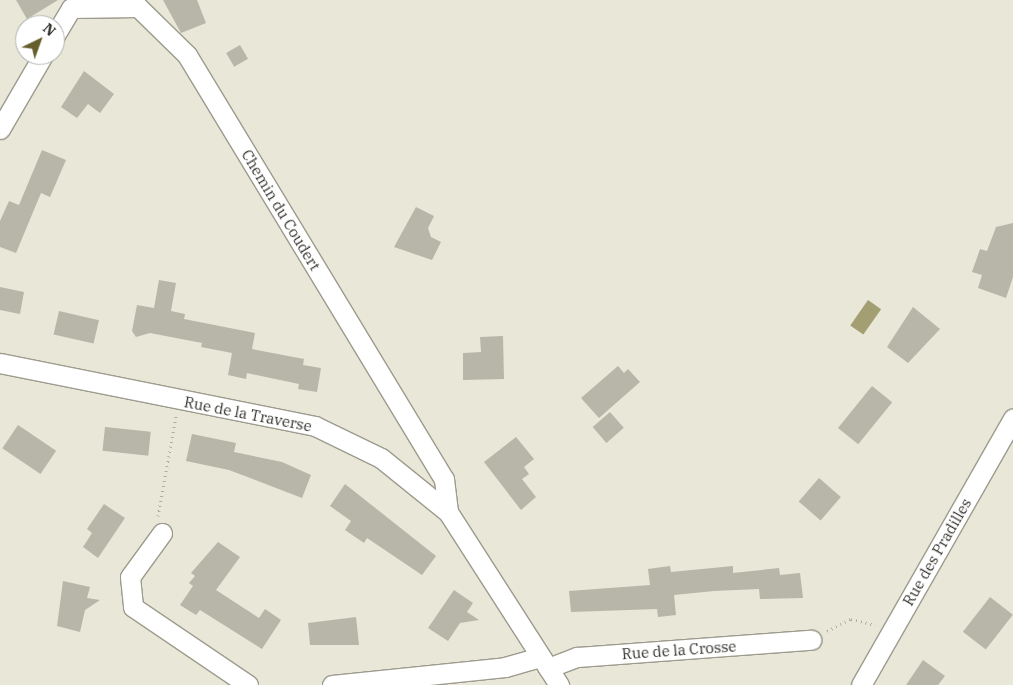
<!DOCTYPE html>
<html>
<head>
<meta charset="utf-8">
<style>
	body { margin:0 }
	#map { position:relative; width:1013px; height:685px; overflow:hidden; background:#e8e7d8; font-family:"IBM Plex Serif",serif }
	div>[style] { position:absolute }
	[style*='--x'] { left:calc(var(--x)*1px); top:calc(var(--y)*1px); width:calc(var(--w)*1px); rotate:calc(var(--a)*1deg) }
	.water>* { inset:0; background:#a49e73; transform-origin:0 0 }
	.building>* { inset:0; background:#b7b6a8; transform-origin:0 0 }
	.path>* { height:3px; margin-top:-1.5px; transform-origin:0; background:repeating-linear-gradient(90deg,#afaea2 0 1px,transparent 0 5px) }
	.roads { filter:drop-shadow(1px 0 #9d9b8d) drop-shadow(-1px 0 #9d9b8d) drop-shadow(0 1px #9d9b8d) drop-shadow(0 -1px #9d9b8d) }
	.minor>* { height:19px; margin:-9.5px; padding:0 9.5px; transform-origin:9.5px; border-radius:9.5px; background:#fff }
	span { translate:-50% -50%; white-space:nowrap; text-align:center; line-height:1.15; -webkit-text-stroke:4px #fff; paint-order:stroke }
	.street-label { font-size:15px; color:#32312c }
	.north { position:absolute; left:15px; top:15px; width:50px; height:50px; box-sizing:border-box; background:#fff; border:1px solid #adadab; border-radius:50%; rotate:42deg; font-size:14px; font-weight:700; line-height:20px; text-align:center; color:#32312c }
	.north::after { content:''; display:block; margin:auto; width:18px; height:22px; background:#665e2b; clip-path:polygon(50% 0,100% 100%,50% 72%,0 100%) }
</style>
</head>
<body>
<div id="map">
	<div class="water">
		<i style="left:868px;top:300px;width:16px;height:31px;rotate:35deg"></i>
	</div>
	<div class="building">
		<i style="clip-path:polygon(16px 0,58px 0,27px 19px)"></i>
		<i style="clip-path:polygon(163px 0,197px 0,206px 23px,181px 33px)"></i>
		<i style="left:240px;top:45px;width:16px;height:16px;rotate:60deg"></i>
		<i style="clip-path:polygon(84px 71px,114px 94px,100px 113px,88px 104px,77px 118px,61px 107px)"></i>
		<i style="clip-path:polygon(42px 150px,66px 160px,50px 197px,41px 193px,16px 253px,0 247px,0 221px,9px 201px,19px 205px)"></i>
		<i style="clip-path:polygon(416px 207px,434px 216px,428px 228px,431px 237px,441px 242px,432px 260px,394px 247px)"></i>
		<i style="clip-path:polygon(1013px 223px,1013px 277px,1006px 298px,978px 288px,982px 275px,972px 272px,980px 249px,987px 251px,996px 227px)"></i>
		<i style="clip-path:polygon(159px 280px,176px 283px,171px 311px,185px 314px,184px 319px,255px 333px,252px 349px,304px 359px,303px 365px,321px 368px,317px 392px,298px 389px,299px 384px,247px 373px,246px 379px,228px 375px,232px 353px,201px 347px,202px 343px,150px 333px,136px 337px,132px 331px,137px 305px,154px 308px)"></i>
		<i style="clip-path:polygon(0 287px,24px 292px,20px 314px,0 310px)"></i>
		<i style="clip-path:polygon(913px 307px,940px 329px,908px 363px,887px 347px)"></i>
		<i style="left:59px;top:311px;width:41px;height:24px;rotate:13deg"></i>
		<i style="clip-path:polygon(503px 336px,504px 379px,463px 380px,463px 353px,481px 352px,480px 337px)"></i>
		<i style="clip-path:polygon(618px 366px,624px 373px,628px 369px,640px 382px,599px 418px,581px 398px)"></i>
		<i style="left:872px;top:386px;width:26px;height:54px;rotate:39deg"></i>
		<i style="left:610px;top:412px;width:21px;height:23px;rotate:49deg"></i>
		<i style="left:18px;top:425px;width:46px;height:28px;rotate:34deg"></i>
		<i style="left:105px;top:427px;width:46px;height:24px;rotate:6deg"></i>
		<i style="clip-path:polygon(192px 434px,236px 443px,234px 452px,282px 462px,311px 475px,302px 498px,229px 470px,186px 461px)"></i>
		<i style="clip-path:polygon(516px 437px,534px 459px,524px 467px,529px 474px,522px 479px,536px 497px,521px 510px,484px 462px)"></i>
		<i style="left:819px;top:478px;width:29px;height:31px;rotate:41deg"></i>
		<i style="clip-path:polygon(345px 484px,436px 556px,422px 575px,367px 538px,364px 543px,345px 530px,351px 521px,330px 506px)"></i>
		<i style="clip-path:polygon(104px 504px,125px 518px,98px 558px,83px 547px,92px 533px,87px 529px)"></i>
		<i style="clip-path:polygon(218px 542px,240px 557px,216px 590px,259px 618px,265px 609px,281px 620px,262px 649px,200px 610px,196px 615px,180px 605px,193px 586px,189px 583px,195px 576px,191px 573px)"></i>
		<i style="clip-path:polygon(670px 566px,671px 572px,733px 566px,733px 573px,779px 568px,780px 575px,800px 573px,803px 598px,760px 599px,759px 589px,714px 591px,674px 595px,676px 615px,658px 617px,657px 609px,571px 612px,569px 591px,650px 585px,648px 569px)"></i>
		<i style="clip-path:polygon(63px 581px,90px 587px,87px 598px,100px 600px,85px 610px,80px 632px,57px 626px)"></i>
		<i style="clip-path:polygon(454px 590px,473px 603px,467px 612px,479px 620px,460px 623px,448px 641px,428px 628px)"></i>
		<i style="left:990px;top:597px;width:29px;height:44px;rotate:38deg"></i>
		<i style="clip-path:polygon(356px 617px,359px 645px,310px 645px,308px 623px)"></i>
		<i style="clip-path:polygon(923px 660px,945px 676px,938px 685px,906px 685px)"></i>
	</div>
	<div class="path">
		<i style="--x:158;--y:516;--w:102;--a:-79.8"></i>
		<i style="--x:827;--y:631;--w:27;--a:-27"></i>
		<i style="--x:851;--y:619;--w:25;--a:14"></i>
	</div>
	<div class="roads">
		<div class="minor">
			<i style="--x:71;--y:8;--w:67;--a:-0.9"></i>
			<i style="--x:138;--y:7;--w:69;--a:44.4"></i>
			<i style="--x:187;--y:55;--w:496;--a:58.8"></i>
			<i style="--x:444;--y:479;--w:33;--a:83"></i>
			<i style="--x:55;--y:35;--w:31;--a:-59"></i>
			<i style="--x:0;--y:129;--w:86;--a:-59.8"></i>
			<i style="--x:0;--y:363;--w:321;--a:11.3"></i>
			<i style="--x:315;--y:426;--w:73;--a:25.9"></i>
			<i style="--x:381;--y:458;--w:86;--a:38.9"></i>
			<i style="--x:448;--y:512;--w:206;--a:57.3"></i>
			<i style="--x:162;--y:533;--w:54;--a:126"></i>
			<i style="--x:130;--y:577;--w:30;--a:84"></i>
			<i style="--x:133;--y:607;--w:139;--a:34.1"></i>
			<i style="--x:548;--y:668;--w:31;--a:-21"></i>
			<i style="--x:577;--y:657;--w:235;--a:-4.2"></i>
			<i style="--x:332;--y:685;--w:174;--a:-5.9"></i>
			<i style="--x:505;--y:667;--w:37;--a:-16"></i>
			<i style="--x:861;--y:685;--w:307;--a:-60.3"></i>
		</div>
	</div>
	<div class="street-label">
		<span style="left:281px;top:210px;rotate:59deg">Chemin du Coudert</span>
		<span style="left:248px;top:414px;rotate:11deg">Rue de la Traverse</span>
		<span style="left:937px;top:552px;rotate:-60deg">Rue des Pradilles</span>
		<span style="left:679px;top:650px;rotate:-4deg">Rue de la Crosse</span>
	</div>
	<div class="north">N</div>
</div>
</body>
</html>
